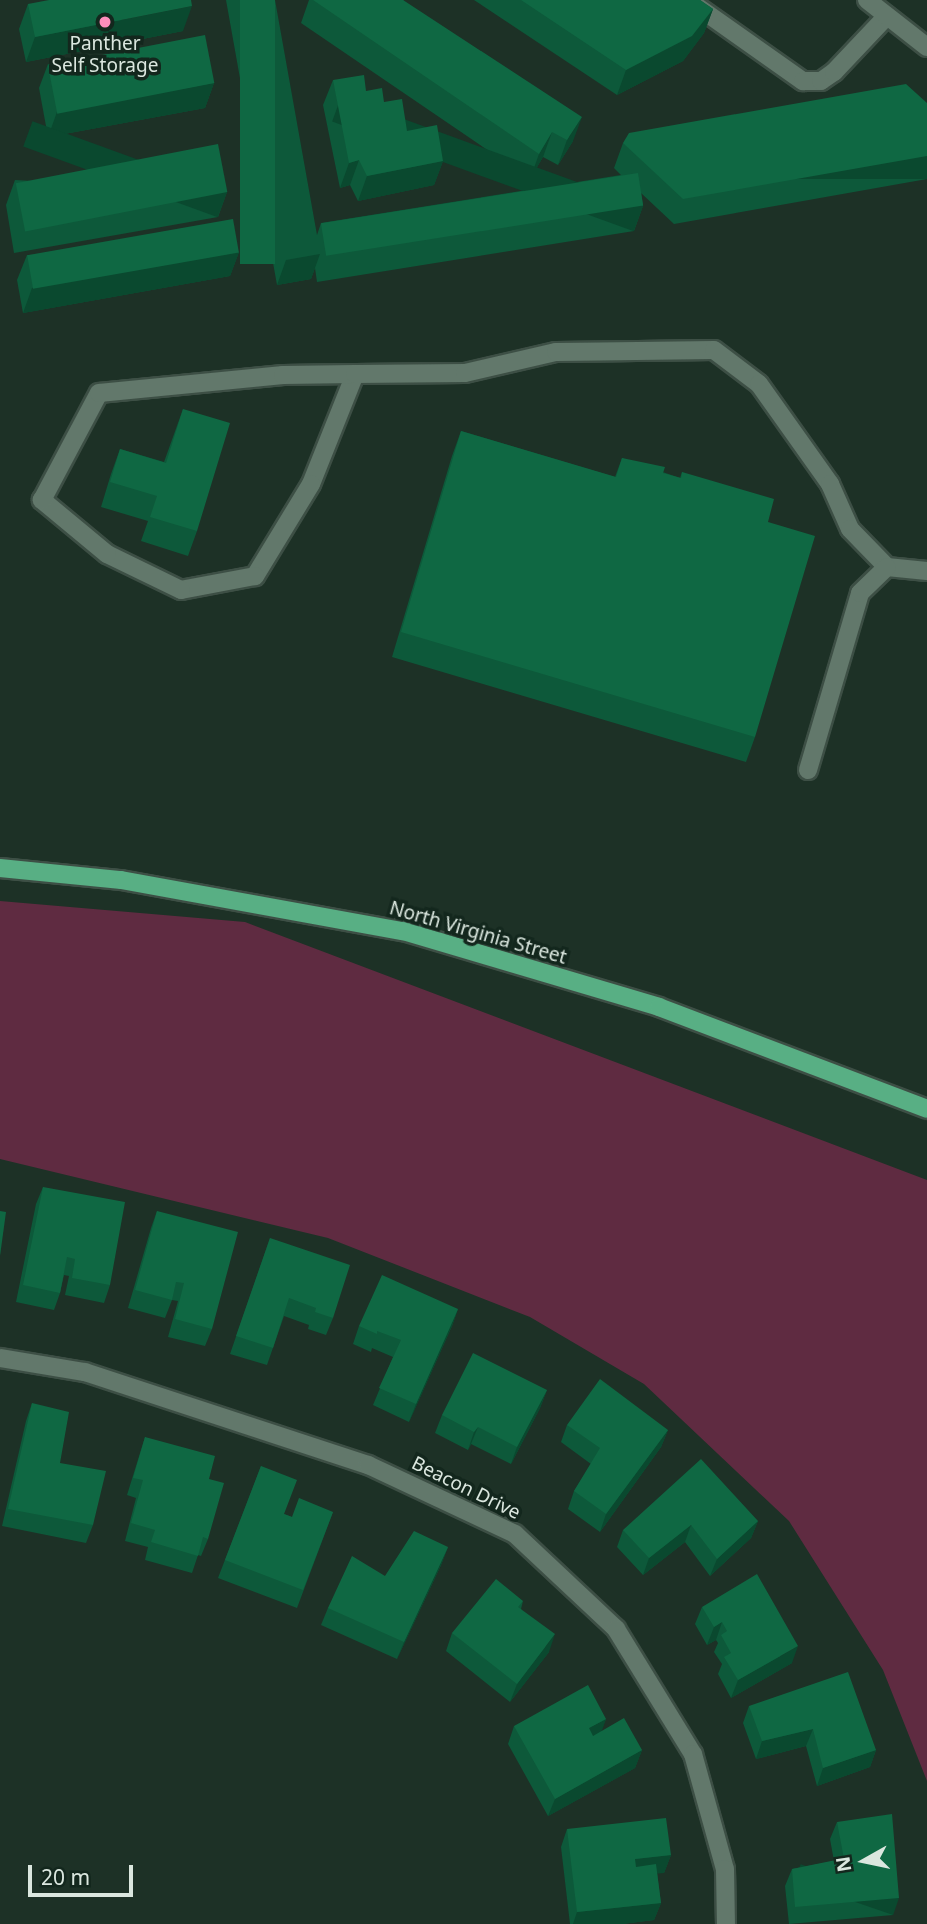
<!DOCTYPE html>
<html>
<head>
<meta charset="utf-8">
<style>
	body { margin:0 }
	#map { position:relative; width:927px; height:1924px; overflow:hidden; background:#1d3126; font-family:"Noto Sans",sans-serif }
	div>[style] { position:absolute }
	[style*='--x'] { left:calc(var(--x)*1px); top:calc(var(--y)*1px); width:calc(var(--w)*1px); rotate:calc(var(--a)*1deg) }
	.green>* { inset:0; background:#5f2b41 }
	.roads { filter:drop-shadow(2px 0 #3d4f45) drop-shadow(-2px 0 #3d4f45) drop-shadow(0 2px #3d4f45) drop-shadow(0 -2px #3d4f45) }
	.minor>* { height:18px; margin:-9px; padding:0 9px; transform-origin:9px; border-radius:9px; background:#62786b }
	.major>* { height:18px; margin:-9px; padding:0 9px; transform-origin:9px; border-radius:9px; background:#58af84 }
	.wall>* { inset:0; background:#0d593a }
	.shaded-wall>* { inset:0; background:#0a492f; transform-origin:0 0 }
	.building>* { inset:0; background:#0f6843; transform-origin:0 0 }
	.dots>* { width:19px; height:19px; translate:-50% -50%; box-sizing:border-box; border:4px solid #13271d; border-radius:50% }
	span { translate:-50% -50%; white-space:nowrap; text-align:center; line-height:1.15; -webkit-text-stroke:7px #13271d; paint-order:stroke }
	.poi-label { font-size:19px; color:#dbe7df }
	.street-label { font-size:19px; color:#dbe7df }
	.north { position:absolute; left:829px; top:1826px; width:70px; height:70px; -webkit-text-stroke:5px #13271d; paint-order:stroke; rotate:261deg; font-size:19px; font-weight:700; line-height:28px; text-align:center; color:#dbe7df }
	.north::after { content:''; display:block; margin:auto; width:24px; height:32px; background:#dbe7df; clip-path:polygon(50% 0,100% 100%,50% 72%,0 100%) }
	.scale { position:absolute; left:28px; top:1865px; width:105px; height:32px; box-sizing:border-box; border:4px solid #dbe7df; border-top:0; padding-left:9px; font-size:21px; line-height:24px; white-space:nowrap; color:#dbe7df; -webkit-text-stroke:5px #13271d; paint-order:stroke }
</style>
</head>
<body>
<div id="map">
	<div class="green">
		<i style="clip-path:polygon(0 901px,245px 922px,927px 1180px,927px 1781px,883px 1670px,789px 1521px,644px 1384px,530px 1317px,328px 1238px,0 1159px)"></i>
	</div>
	<div class="roads">
		<div class="minor">
			<i style="--x:688;--y:0;--w:141;--a:35.2"></i>
			<i style="--x:803;--y:81;--w:18;--a:0"></i>
			<i style="--x:821;--y:81;--w:16;--a:-35"></i>
			<i style="--x:834;--y:72;--w:77;--a:-46.6"></i>
			<i style="--x:867;--y:0;--w:76;--a:38.1"></i>
			<i style="--x:355;--y:374;--w:118;--a:111.8"></i>
			<i style="--x:311;--y:484;--w:108;--a:121.3"></i>
			<i style="--x:255;--y:576;--w:75;--a:169.3"></i>
			<i style="--x:181;--y:590;--w:82;--a:-154.1"></i>
			<i style="--x:107;--y:554;--w:85;--a:-140.3"></i>
			<i style="--x:42;--y:500;--w:121;--a:-62"></i>
			<i style="--x:99;--y:393;--w:185;--a:-5.6"></i>
			<i style="--x:283;--y:375;--w:72;--a:-0.8"></i>
			<i style="--x:355;--y:374;--w:110;--a:-0.5"></i>
			<i style="--x:465;--y:373;--w:93;--a:-13"></i>
			<i style="--x:556;--y:352;--w:158;--a:-0.7"></i>
			<i style="--x:714;--y:350;--w:56;--a:37.1"></i>
			<i style="--x:759;--y:384;--w:123;--a:54.6"></i>
			<i style="--x:830;--y:484;--w:49;--a:66"></i>
			<i style="--x:850;--y:529;--w:53;--a:45.8"></i>
			<i style="--x:887;--y:567;--w:40;--a:5.7"></i>
			<i style="--x:808;--y:770;--w:184;--a:-73.6"></i>
			<i style="--x:860;--y:593;--w:37;--a:-44"></i>
			<i style="--x:0;--y:1358;--w:86;--a:9.4"></i>
			<i style="--x:85;--y:1372;--w:298;--a:18.2"></i>
			<i style="--x:368;--y:1465;--w:162;--a:25.1"></i>
			<i style="--x:515;--y:1534;--w:139;--a:43.2"></i>
			<i style="--x:616;--y:1629;--w:147;--a:58.4"></i>
			<i style="--x:693;--y:1754;--w:119;--a:74.5"></i>
			<i style="--x:725;--y:1869;--w:55;--a:89"></i>
		</div>
		<div class="major">
			<i style="--x:0;--y:868;--w:122;--a:5.7"></i>
			<i style="--x:121;--y:880;--w:287;--a:10.3"></i>
			<i style="--x:403;--y:931;--w:267;--a:16.5"></i>
			<i style="--x:659;--y:1007;--w:287;--a:20.8"></i>
		</div>
	</div>
	<div class="wall">
		<i style="clip-path:polygon(226px 0,275px 0,317px 235px,321px 223px,621px 175px,614px 168px,623px 143px,927px 103px,927px 179px,674px 224px,641px 193px,643px 206px,634px 231px,317px 282px,315px 268px,311px 279px,277px 285px)"></i>
		<i style="clip-path:polygon(309px 0,403px 0,573px 141px,558px 165px,543px 157px,530px 179px,301px 23px)"></i>
		<i style="clip-path:polygon(474px 0,700px 0,713px 9px,704px 33px,683px 61px,617px 95px)"></i>
		<i style="clip-path:polygon(28px 4px,183px 31px,26px 62px,19px 29px)"></i>
		<i style="clip-path:polygon(48px 64px,214px 83px,205px 108px,48px 137px,39px 88px)"></i>
		<i style="clip-path:polygon(333px 80px,366px 91px,384px 102px,407px 131px,443px 161px,434px 185px,358px 201px,350px 185px,340px 188px,323px 105px)"></i>
		<i style="clip-path:polygon(15px 180px,227px 192px,218px 217px,14px 253px,6px 205px)"></i>
		<i style="clip-path:polygon(239px 252px,230px 276px,23px 313px,17px 280px,27px 255px)"></i>
		<i style="clip-path:polygon(183px 409px,197px 531px,188px 556px,141px 541px,148px 521px,101px 507px,111px 474px,120px 449px,164px 462px)"></i>
		<i style="clip-path:polygon(461px 431px,615px 477px,622px 458px,680px 478px,682px 472px,768px 522px,755px 737px,746px 762px,392px 657px,452px 456px)"></i>
		<i style="clip-path:polygon(43px 1187px,110px 1285px,104px 1303px,65px 1295px,69px 1276px,64px 1275px,60px 1293px,54px 1310px,16px 1302px,36px 1204px)"></i>
		<i style="clip-path:polygon(157px 1211px,212px 1329px,205px 1346px,168px 1337px,178px 1301px,172px 1300px,165px 1318px,128px 1308px,151px 1228px)"></i>
		<i style="clip-path:polygon(270px 1238px,333px 1318px,326px 1335px,308px 1329px,309px 1325px,284px 1316px,267px 1365px,230px 1354px)"></i>
		<i style="clip-path:polygon(458px 1309px,452px 1326px,409px 1422px,373px 1405px,393px 1357px,372px 1348px,371px 1352px,353px 1344px,359px 1326px)"></i>
		<i style="clip-path:polygon(547px 1390px,540px 1408px,511px 1464px,471px 1444px,468px 1450px,435px 1433px,442px 1415px)"></i>
		<i style="clip-path:polygon(32px 1403px,60px 1463px,93px 1525px,86px 1543px,2px 1526px,26px 1421px)"></i>
		<i style="clip-path:polygon(567px 1425px,668px 1430px,661px 1447px,600px 1532px,568px 1509px,574px 1491px,591px 1464px,561px 1442px)"></i>
		<i style="clip-path:polygon(145px 1437px,209px 1479px,208px 1539px,201px 1556px,198px 1555px,192px 1573px,145px 1560px,148px 1547px,125px 1541px,136px 1498px,127px 1495px)"></i>
		<i style="clip-path:polygon(261px 1466px,284px 1514px,292px 1517px,333px 1512px,297px 1608px,218px 1578px)"></i>
		<i style="clip-path:polygon(758px 1521px,751px 1538px,710px 1576px,685px 1542px,643px 1575px,617px 1547px,623px 1530px)"></i>
		<i style="clip-path:polygon(448px 1547px,441px 1565px,397px 1659px,321px 1625px,328px 1608px,385px 1576px)"></i>
		<i style="clip-path:polygon(523px 1601px,521px 1609px,549px 1652px,510px 1702px,446px 1651px,452px 1633px)"></i>
		<i style="clip-path:polygon(702px 1607px,792px 1663px,731px 1698px,718px 1674px,722px 1664px,714px 1652px,718px 1643px,716px 1640px,707px 1645px,695px 1624px)"></i>
		<i style="clip-path:polygon(749px 1706px,876px 1750px,870px 1767px,817px 1786px,806px 1746px,756px 1759px,743px 1723px)"></i>
		<i style="clip-path:polygon(606px 1719px,601px 1731px,642px 1750px,635px 1768px,548px 1816px,508px 1744px,514px 1726px)"></i>
		<i style="clip-path:polygon(837px 1822px,893px 1915px,789px 1924px,785px 1886px,792px 1869px,834px 1861px,830px 1839px)"></i>
		<i style="clip-path:polygon(567px 1829px,671px 1855px,664px 1873px,657px 1873px,661px 1903px,654px 1920px,622px 1924px,570px 1924px,561px 1847px)"></i>
	</div>
	<div class="shaded-wall">
		<i style="clip-path:polygon(192px 6px,183px 31px,26px 62px,35px 37px)"></i>
		<i style="clip-path:polygon(713px 9px,704px 33px,683px 61px,617px 95px,626px 70px)"></i>
		<i style="clip-path:polygon(214px 83px,205px 108px,48px 137px,57px 112px)"></i>
		<i style="clip-path:polygon(582px 117px,573px 141px,558px 165px,567px 140px)"></i>
		<i style="clip-path:polygon(552px 132px,543px 157px,530px 179px,539px 154px)"></i>
		<i style="left:927px;top:156px;width:23px;height:248px;rotate:90deg"></i>
		<i style="clip-path:polygon(359px 160px,350px 185px,340px 188px,349px 163px)"></i>
		<i style="clip-path:polygon(443px 161px,434px 185px,358px 201px,367px 176px)"></i>
		<i style="left:227px;top:192px;width:27px;height:207px;rotate:110deg"></i>
		<i style="left:643px;top:206px;width:27px;height:321px;rotate:110deg"></i>
		<i style="clip-path:polygon(239px 252px,230px 276px,23px 313px,32px 288px)"></i>
		<i style="clip-path:polygon(320px 254px,311px 279px,277px 285px,286px 260px)"></i>
		<i style="clip-path:polygon(458px 1309px,452px 1326px,409px 1422px,416px 1404px)"></i>
		<i style="clip-path:polygon(547px 1390px,540px 1408px,511px 1464px,517px 1447px)"></i>
		<i style="clip-path:polygon(478px 1427px,471px 1444px,468px 1450px,474px 1432px)"></i>
		<i style="clip-path:polygon(668px 1430px,661px 1447px,600px 1532px,606px 1514px)"></i>
		<i style="clip-path:polygon(758px 1521px,751px 1538px,710px 1576px,717px 1559px)"></i>
		<i style="clip-path:polygon(691px 1525px,685px 1542px,643px 1575px,649px 1558px)"></i>
		<i style="clip-path:polygon(448px 1547px,441px 1565px,397px 1659px,404px 1642px)"></i>
		<i style="clip-path:polygon(722px 1622px,716px 1640px,707px 1645px,714px 1627px)"></i>
		<i style="clip-path:polygon(555px 1634px,549px 1652px,510px 1702px,517px 1684px)"></i>
		<i style="clip-path:polygon(798px 1646px,792px 1663px,731px 1698px,738px 1680px)"></i>
		<i style="clip-path:polygon(606px 1719px,600px 1736px,582px 1746px,589px 1728px)"></i>
		<i style="clip-path:polygon(813px 1729px,806px 1746px,756px 1759px,762px 1741px)"></i>
		<i style="clip-path:polygon(642px 1750px,635px 1768px,548px 1816px,555px 1799px)"></i>
		<i style="clip-path:polygon(876px 1750px,870px 1767px,817px 1786px,823px 1768px)"></i>
		<i style="clip-path:polygon(671px 1855px,664px 1873px,629px 1876px,635px 1859px)"></i>
		<i style="left:899px;top:1898px;width:18px;height:104px;rotate:109deg"></i>
		<i style="clip-path:polygon(661px 1903px,654px 1920px,622px 1924px,573px 1924px,577px 1912px)"></i>
	</div>
	<div class="building">
		<i style="clip-path:polygon(49px 0,191px 0,192px 6px,35px 37px,28px 4px)"></i>
		<i style="left:240px;top:0;width:35px;height:264px"></i>
		<i style="clip-path:polygon(313px 0,403px 0,582px 117px,567px 140px,552px 132px,539px 154px)"></i>
		<i style="clip-path:polygon(521px 0,700px 0,713px 9px,692px 36px,626px 70px)"></i>
		<i style="left:205px;top:35px;width:49px;height:160px;rotate:79deg"></i>
		<i style="clip-path:polygon(364px 75px,366px 91px,382px 88px,384px 102px,402px 99px,407px 131px,437px 125px,443px 161px,367px 176px,359px 160px,349px 163px,333px 80px)"></i>
		<i style="clip-path:polygon(906px 84px,927px 103px,927px 156px,683px 199px,623px 143px,629px 133px)"></i>
		<i style="left:218px;top:144px;width:49px;height:206px;rotate:79deg"></i>
		<i style="left:638px;top:173px;width:33px;height:321px;rotate:81deg"></i>
		<i style="left:233px;top:219px;width:34px;height:209px;rotate:80deg"></i>
		<i style="clip-path:polygon(183px 409px,230px 423px,197px 531px,150px 517px,157px 496px,110px 482px,120px 449px,166px 463px)"></i>
		<i style="clip-path:polygon(461px 431px,616px 477px,622px 458px,665px 467px,663px 473px,681px 478px,682px 472px,774px 499px,768px 522px,815px 536px,755px 737px,401px 632px)"></i>
		<i style="clip-path:polygon(43px 1187px,125px 1202px,110px 1285px,72px 1278px,75px 1259px,67px 1257px,60px 1293px,23px 1285px)"></i>
		<i style="clip-path:polygon(0 1211px,6px 1212px,0 1256px)"></i>
		<i style="clip-path:polygon(157px 1211px,238px 1232px,212px 1329px,175px 1319px,184px 1283px,176px 1282px,172px 1300px,135px 1290px)"></i>
		<i style="clip-path:polygon(270px 1238px,350px 1265px,333px 1318px,315px 1312px,316px 1308px,289px 1298px,273px 1348px,236px 1336px)"></i>
		<i style="clip-path:polygon(382px 1275px,458px 1309px,416px 1404px,379px 1388px,401px 1340px,377px 1331px,377px 1334px,359px 1326px)"></i>
		<i style="clip-path:polygon(473px 1353px,547px 1390px,517px 1447px,478px 1427px,474px 1432px,442px 1415px)"></i>
		<i style="clip-path:polygon(600px 1379px,668px 1430px,606px 1514px,574px 1491px,600px 1448px,567px 1425px)"></i>
		<i style="clip-path:polygon(32px 1403px,69px 1412px,60px 1463px,106px 1471px,93px 1525px,8px 1509px)"></i>
		<i style="clip-path:polygon(145px 1437px,215px 1456px,209px 1479px,224px 1483px,208px 1539px,203px 1537px,198px 1556px,151px 1542px,155px 1530px,131px 1523px,143px 1480px,133px 1478px)"></i>
		<i style="clip-path:polygon(701px 1459px,758px 1521px,717px 1559px,691px 1525px,649px 1558px,623px 1530px)"></i>
		<i style="clip-path:polygon(261px 1466px,297px 1480px,284px 1514px,292px 1517px,299px 1498px,333px 1512px,303px 1590px,225px 1560px)"></i>
		<i style="clip-path:polygon(414px 1531px,448px 1547px,404px 1642px,328px 1608px,352px 1556px,385px 1576px)"></i>
		<i style="clip-path:polygon(757px 1574px,798px 1646px,738px 1680px,724px 1657px,731px 1653px,721px 1635px,727px 1631px,722px 1622px,714px 1627px,702px 1607px)"></i>
		<i style="clip-path:polygon(496px 1579px,523px 1601px,518px 1607px,555px 1634px,517px 1684px,452px 1633px)"></i>
		<i style="clip-path:polygon(848px 1672px,876px 1750px,823px 1768px,813px 1729px,762px 1741px,749px 1706px)"></i>
		<i style="clip-path:polygon(588px 1685px,606px 1719px,589px 1728px,593px 1736px,624px 1718px,642px 1750px,555px 1799px,514px 1726px)"></i>
		<i style="clip-path:polygon(892px 1814px,899px 1898px,795px 1907px,792px 1869px,836px 1860px,836px 1865px,845px 1864px,837px 1822px)"></i>
		<i style="clip-path:polygon(666px 1818px,671px 1855px,635px 1859px,636px 1867px,656px 1864px,661px 1903px,577px 1912px,567px 1829px)"></i>
	</div>
	<div class="dots">
		<i style="left:105px;top:22px;background:#fe8ebc"></i>
	</div>
	<div class="poi-label">
		<span style="left:105px;top:55px">Panther<br>Self Storage</span>
	</div>
	<div class="street-label">
		<span style="left:478px;top:933px;rotate:16deg">North Virginia Street</span>
		<span style="left:466px;top:1488px;rotate:26deg">Beacon Drive</span>
	</div>
	<div class="north">N</div>
	<div class="scale">20 m</div>
</div>
</body>
</html>
